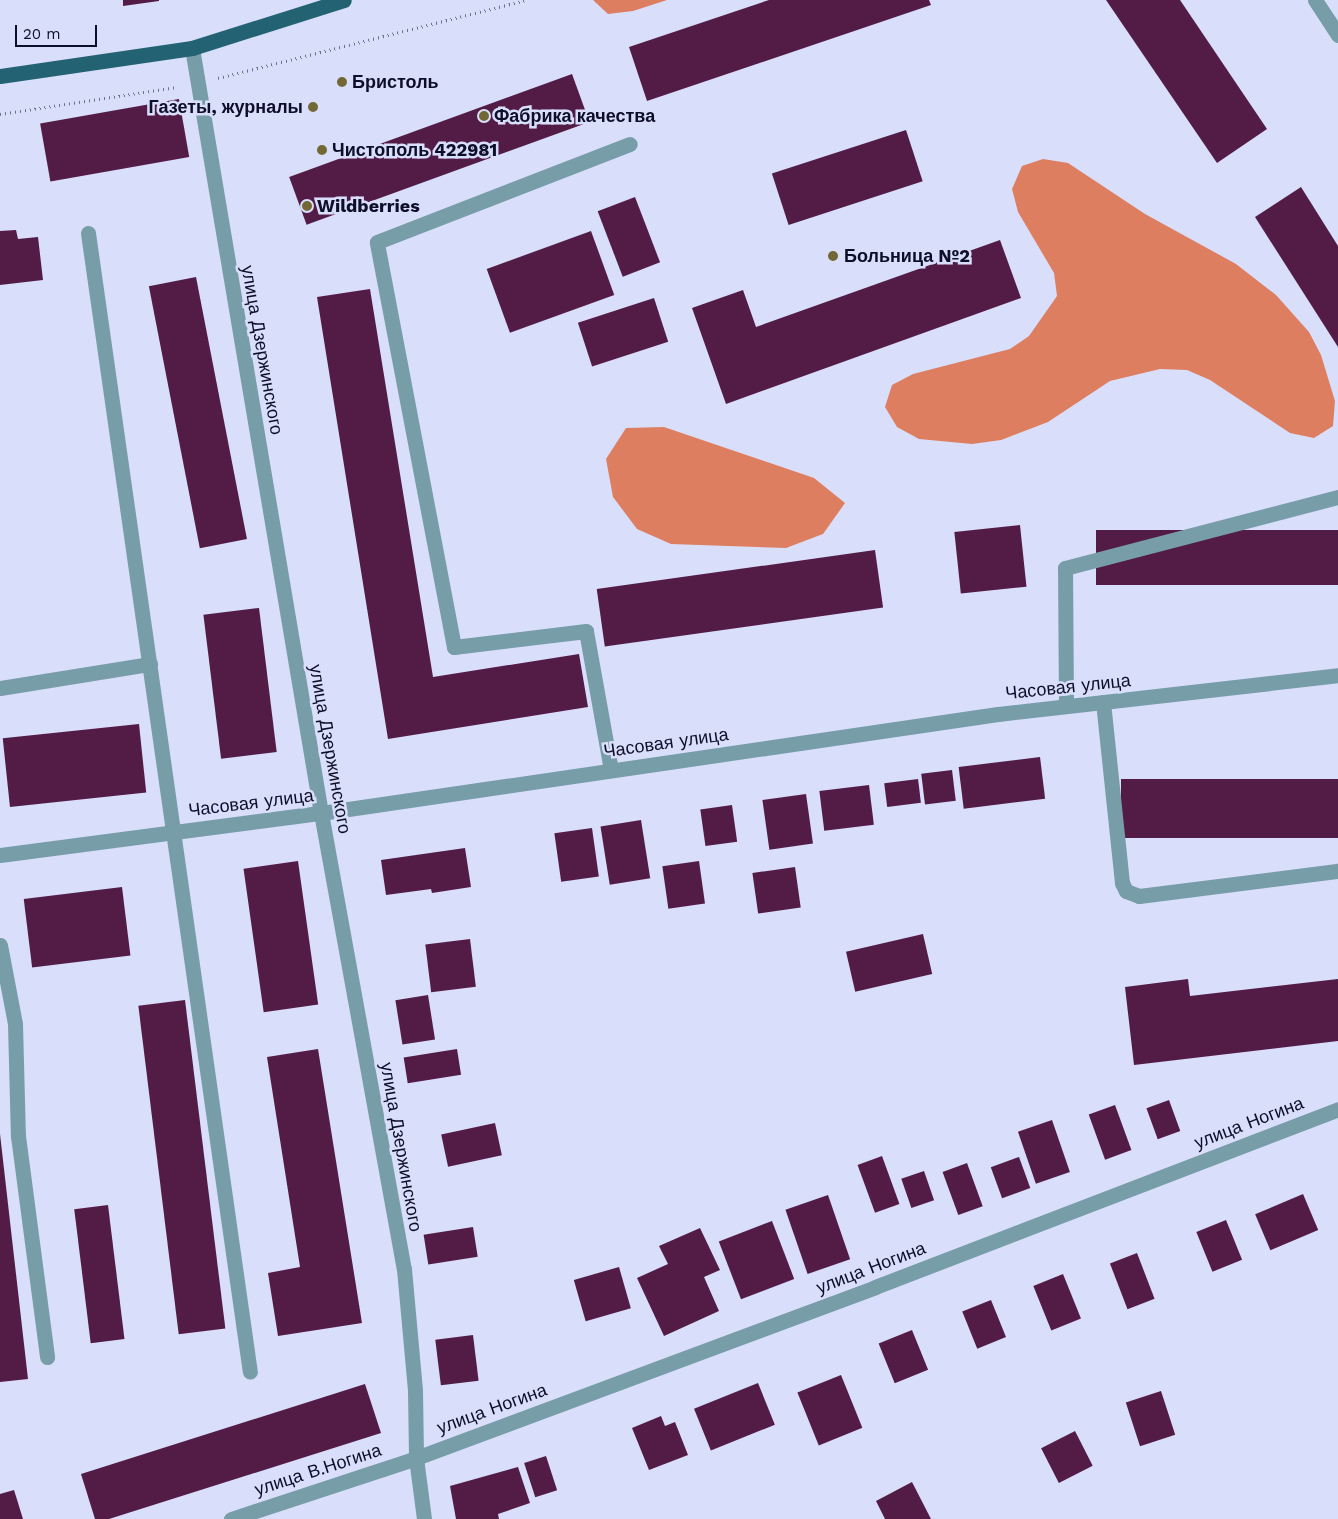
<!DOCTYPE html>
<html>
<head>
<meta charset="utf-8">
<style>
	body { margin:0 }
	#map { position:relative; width:1338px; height:1519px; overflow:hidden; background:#d9defb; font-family:"Work Sans",sans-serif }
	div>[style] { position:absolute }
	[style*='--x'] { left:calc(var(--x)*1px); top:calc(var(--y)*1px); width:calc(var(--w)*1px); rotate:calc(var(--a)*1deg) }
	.forest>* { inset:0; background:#de7e60 }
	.building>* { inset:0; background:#531c46; transform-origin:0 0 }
	.path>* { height:3px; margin-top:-1.5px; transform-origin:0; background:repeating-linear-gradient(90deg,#6f728d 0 1px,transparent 0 5px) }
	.minor>* { height:15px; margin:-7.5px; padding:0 7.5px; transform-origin:7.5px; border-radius:7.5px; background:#779da8 }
	.major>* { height:15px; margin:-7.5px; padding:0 7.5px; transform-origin:7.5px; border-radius:7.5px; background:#236272 }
	.dots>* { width:14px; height:14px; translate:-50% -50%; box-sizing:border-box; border:2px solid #d9defb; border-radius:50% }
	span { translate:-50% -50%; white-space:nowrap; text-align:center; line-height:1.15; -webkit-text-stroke:5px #d9defb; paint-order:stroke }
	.poi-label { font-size:18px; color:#0d0e27; font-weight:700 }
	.left { translate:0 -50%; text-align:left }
	.right { translate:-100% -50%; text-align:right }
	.street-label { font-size:18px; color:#0d0e27 }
	.scale { position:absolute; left:15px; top:25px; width:82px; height:22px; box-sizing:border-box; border:2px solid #0d0e27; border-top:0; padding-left:6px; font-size:15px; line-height:18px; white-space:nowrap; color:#0d0e27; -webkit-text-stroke:4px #d9defb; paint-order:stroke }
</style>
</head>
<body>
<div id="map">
	<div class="forest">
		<i style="clip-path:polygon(593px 0,667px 0,633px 11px,608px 14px)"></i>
		<i style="clip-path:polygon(1043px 159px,1068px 163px,1145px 214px,1236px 264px,1276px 295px,1309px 332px,1321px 355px,1335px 401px,1333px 426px,1314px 438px,1290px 433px,1210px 380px,1187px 370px,1160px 369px,1110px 381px,1048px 422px,1001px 440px,972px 444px,919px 439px,897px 427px,885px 407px,892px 385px,913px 374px,1010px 349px,1029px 336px,1057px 296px,1054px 273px,1018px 212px,1012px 189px,1022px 166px)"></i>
		<i style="clip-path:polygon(664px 427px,814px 478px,845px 503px,823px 534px,786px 548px,671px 544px,637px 529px,613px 497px,606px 459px,626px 428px)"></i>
	</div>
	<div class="building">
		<i style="clip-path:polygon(123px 0,159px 0,159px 1px,123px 6px)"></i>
		<i style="clip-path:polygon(769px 0,929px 0,931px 5px,647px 101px,629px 47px)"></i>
		<i style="clip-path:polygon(1106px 0,1180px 0,1267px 129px,1217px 163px)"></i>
		<i style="left:572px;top:74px;width:51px;height:301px;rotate:70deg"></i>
		<i style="left:179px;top:99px;width:59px;height:141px;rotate:80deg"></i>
		<i style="left:906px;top:130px;width:54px;height:141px;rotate:72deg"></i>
		<i style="clip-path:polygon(1301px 187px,1338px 246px,1338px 347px,1255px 217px)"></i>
		<i style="left:635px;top:197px;width:70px;height:40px;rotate:69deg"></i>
		<i style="clip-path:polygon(16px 230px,18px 239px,38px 237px,43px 280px,0 285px,0 231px)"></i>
		<i style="left:591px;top:231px;width:68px;height:111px;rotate:70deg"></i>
		<i style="clip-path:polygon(1000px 240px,1021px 298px,726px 404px,692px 308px,743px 290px,756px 327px)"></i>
		<i style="left:196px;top:277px;width:267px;height:48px;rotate:79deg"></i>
		<i style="clip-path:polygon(370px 289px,433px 677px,579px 654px,588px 707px,388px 739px,317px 297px)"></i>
		<i style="left:654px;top:298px;width:46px;height:80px;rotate:72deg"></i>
		<i style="left:1020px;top:525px;width:62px;height:66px;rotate:84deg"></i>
		<i style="left:1338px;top:530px;width:55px;height:242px;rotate:90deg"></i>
		<i style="left:875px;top:550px;width:58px;height:281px;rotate:82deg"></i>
		<i style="left:259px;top:608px;width:145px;height:56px;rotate:83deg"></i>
		<i style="left:139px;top:724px;width:69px;height:137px;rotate:84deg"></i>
		<i style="left:1040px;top:757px;width:42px;height:82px;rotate:83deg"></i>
		<i style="left:952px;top:770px;width:31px;height:31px;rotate:83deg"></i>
		<i style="left:918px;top:779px;width:24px;height:34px;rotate:83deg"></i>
		<i style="left:1338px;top:779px;width:59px;height:217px;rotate:90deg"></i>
		<i style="left:869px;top:785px;width:40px;height:50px;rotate:83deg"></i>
		<i style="left:806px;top:794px;width:50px;height:44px;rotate:82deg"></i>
		<i style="left:732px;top:805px;width:37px;height:32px;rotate:82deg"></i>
		<i style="left:641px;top:820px;width:59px;height:41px;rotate:81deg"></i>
		<i style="left:592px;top:828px;width:49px;height:38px;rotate:82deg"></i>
		<i style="clip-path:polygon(465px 848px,471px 887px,432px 893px,431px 889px,386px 895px,381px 860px)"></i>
		<i style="left:298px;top:861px;width:145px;height:55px;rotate:82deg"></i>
		<i style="left:699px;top:861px;width:43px;height:37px;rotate:82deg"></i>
		<i style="left:795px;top:867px;width:41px;height:43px;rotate:82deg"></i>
		<i style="left:122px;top:887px;width:69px;height:99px;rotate:83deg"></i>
		<i style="left:923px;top:934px;width:41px;height:79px;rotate:77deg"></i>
		<i style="left:470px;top:939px;width:48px;height:45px;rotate:83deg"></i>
		<i style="clip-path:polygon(1188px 979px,1190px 996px,1338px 979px,1338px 1041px,1134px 1065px,1125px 987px)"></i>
		<i style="left:428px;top:995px;width:45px;height:33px;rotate:81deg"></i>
		<i style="left:185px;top:1000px;width:331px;height:47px;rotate:83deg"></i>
		<i style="clip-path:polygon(318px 1049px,362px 1323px,278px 1336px,268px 1273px,300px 1267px,267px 1057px)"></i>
		<i style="left:457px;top:1049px;width:26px;height:54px;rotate:81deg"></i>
		<i style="left:1169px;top:1100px;width:33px;height:24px;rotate:70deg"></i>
		<i style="left:1115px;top:1105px;width:48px;height:28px;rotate:70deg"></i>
		<i style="left:1052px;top:1120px;width:55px;height:36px;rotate:71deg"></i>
		<i style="left:495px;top:1123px;width:33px;height:55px;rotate:78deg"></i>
		<i style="clip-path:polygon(0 1134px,28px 1379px,0 1382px)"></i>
		<i style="left:882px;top:1156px;width:51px;height:26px;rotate:70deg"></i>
		<i style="left:1019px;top:1157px;width:33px;height:30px;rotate:70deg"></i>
		<i style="left:967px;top:1163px;width:46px;height:26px;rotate:70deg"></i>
		<i style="left:924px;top:1171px;width:31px;height:24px;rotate:71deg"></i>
		<i style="left:1303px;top:1194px;width:39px;height:52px;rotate:67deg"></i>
		<i style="left:828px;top:1195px;width:68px;height:45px;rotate:71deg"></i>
		<i style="left:108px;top:1205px;width:135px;height:34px;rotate:83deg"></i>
		<i style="left:1226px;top:1220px;width:43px;height:32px;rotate:68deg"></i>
		<i style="left:772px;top:1221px;width:62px;height:57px;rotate:69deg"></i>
		<i style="left:473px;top:1227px;width:30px;height:50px;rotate:81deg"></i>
		<i style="clip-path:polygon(700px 1228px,720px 1270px,704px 1277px,719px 1311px,664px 1336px,637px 1278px,668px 1264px,659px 1246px)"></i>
		<i style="left:1137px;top:1253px;width:49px;height:29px;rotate:69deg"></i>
		<i style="left:619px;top:1267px;width:43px;height:47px;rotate:74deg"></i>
		<i style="left:1063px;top:1274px;width:48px;height:32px;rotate:68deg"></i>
		<i style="left:991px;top:1300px;width:40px;height:31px;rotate:68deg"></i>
		<i style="left:912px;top:1330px;width:43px;height:36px;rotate:68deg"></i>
		<i style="left:473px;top:1335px;width:46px;height:38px;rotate:83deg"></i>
		<i style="left:841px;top:1375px;width:57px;height:47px;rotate:68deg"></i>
		<i style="left:758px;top:1383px;width:45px;height:69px;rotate:68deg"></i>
		<i style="clip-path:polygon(365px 1384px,381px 1433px,109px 1519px,95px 1519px,81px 1474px)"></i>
		<i style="left:1161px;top:1391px;width:46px;height:37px;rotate:72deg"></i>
		<i style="clip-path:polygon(661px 1416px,665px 1426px,675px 1422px,688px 1455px,649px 1470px,632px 1428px)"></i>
		<i style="left:1075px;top:1431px;width:39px;height:38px;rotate:63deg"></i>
		<i style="left:546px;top:1456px;width:36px;height:23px;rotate:72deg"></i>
		<i style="clip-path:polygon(518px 1467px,530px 1503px,498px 1514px,499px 1519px,456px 1519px,450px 1486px)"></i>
		<i style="clip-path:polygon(912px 1482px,931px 1519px,885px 1519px,876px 1501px)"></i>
		<i style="clip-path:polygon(14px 1490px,23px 1519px,0 1519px,0 1494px)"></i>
	</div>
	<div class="path">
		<i style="--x:218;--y:78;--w:319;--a:-14.2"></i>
		<i style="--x:0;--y:114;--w:179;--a:-8.7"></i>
	</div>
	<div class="minor">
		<i style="--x:1315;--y:0;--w:42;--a:56.7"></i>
		<i style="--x:192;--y:48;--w:776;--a:80.43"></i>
		<i style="--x:321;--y:813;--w:463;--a:79.7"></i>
		<i style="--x:404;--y:1269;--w:122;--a:84.8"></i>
		<i style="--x:415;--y:1391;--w:67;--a:89.1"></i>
		<i style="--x:416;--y:1458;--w:62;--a:82.5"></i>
		<i style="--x:88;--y:233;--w:1150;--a:81.91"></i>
		<i style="--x:0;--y:688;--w:152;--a:-9.1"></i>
		<i style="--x:1103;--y:702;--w:182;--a:84"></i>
		<i style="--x:1122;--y:883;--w:9;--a:63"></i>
		<i style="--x:1126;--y:891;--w:14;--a:21"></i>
		<i style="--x:1139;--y:896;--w:201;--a:-7.2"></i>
		<i style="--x:1066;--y:706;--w:138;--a:-90.4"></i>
		<i style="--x:1065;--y:568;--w:282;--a:-14.6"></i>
		<i style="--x:611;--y:770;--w:141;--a:-100.2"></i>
		<i style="--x:586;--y:631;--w:133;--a:173.1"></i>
		<i style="--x:454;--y:647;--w:412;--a:-100.8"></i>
		<i style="--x:377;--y:242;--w:271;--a:-21.2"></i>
		<i style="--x:0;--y:855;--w:324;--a:-7.5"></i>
		<i style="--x:321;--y:813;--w:684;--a:-8.32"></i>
		<i style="--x:998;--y:714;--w:342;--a:-6.5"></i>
		<i style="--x:0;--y:945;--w:80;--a:79.2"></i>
		<i style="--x:15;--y:1024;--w:112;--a:88.5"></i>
		<i style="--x:18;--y:1136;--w:223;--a:82.5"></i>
		<i style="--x:231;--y:1519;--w:195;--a:-18.2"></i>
		<i style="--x:416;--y:1458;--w:490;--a:-20.4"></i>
		<i style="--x:875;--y:1287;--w:496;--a:-21"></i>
	</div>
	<div class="major">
		<i style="--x:0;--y:76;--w:194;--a:-8.3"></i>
		<i style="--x:192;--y:48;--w:159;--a:-17.5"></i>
	</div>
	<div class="dots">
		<i style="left:342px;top:82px;background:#736835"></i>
		<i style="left:313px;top:107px;background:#736835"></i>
		<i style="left:484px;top:116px;background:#736835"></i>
		<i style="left:322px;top:150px;background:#736835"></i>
		<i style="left:307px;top:206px;background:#736835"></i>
		<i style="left:833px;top:256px;background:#736835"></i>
	</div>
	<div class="poi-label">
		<span class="left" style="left:352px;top:82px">Бристоль</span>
		<span class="right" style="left:303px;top:107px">Газеты, журналы</span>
		<span class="left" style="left:494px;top:116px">Фабрика качества</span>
		<span class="left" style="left:332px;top:150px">Чистополь 422981</span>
		<span class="left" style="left:317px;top:206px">Wildberries</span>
		<span class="left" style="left:844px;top:256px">Больница №2</span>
	</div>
	<div class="street-label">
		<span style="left:262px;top:350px;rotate:80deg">улица Дзержинского</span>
		<span style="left:1068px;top:687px;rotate:-6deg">Часовая улица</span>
		<span style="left:666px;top:743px;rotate:-8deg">Часовая улица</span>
		<span style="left:330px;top:749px;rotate:80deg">улица Дзержинского</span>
		<span style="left:251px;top:803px;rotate:-7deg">Часовая улица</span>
		<span style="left:1249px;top:1123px;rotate:-21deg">улица Ногина</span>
		<span style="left:401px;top:1147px;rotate:80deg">улица Дзержинского</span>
		<span style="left:871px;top:1268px;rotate:-21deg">улица Ногина</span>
		<span style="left:492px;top:1409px;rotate:-20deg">улица Ногина</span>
		<span style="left:318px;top:1470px;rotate:-18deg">улица В.Ногина</span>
	</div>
	<div class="scale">20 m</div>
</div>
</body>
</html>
